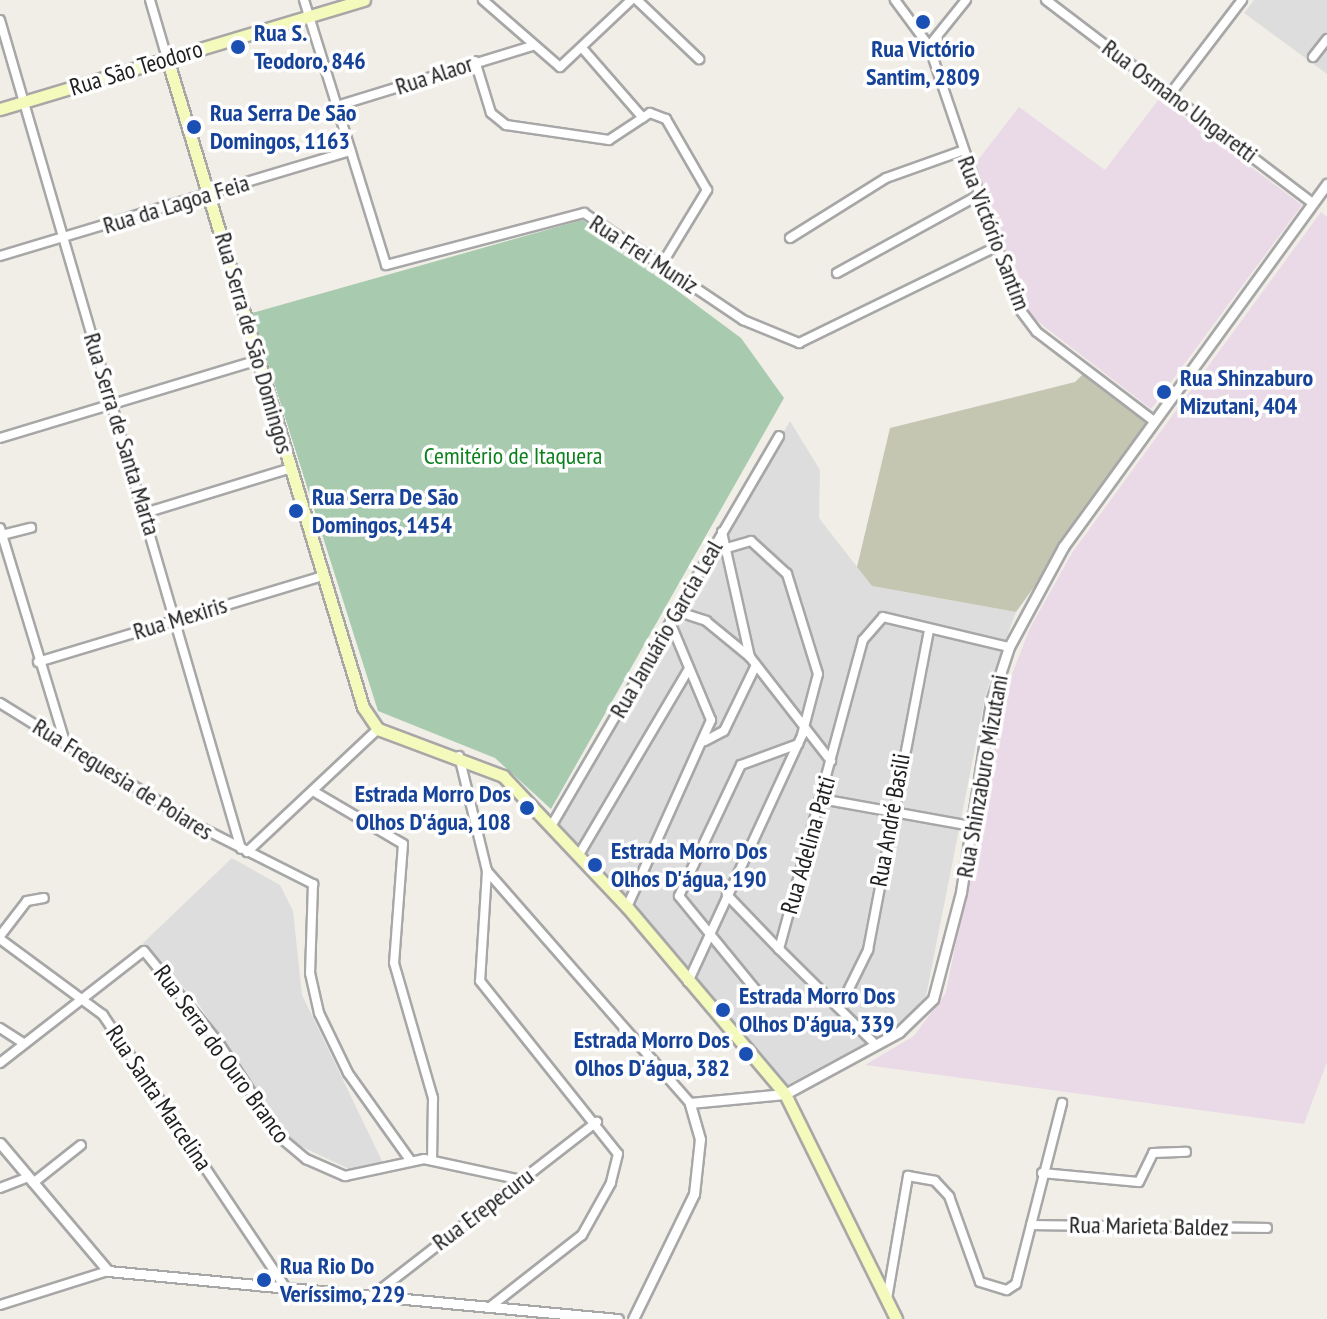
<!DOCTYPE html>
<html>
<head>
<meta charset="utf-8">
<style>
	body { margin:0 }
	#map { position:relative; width:1327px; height:1319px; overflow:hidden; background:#f1eee7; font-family:"PT Sans Narrow",sans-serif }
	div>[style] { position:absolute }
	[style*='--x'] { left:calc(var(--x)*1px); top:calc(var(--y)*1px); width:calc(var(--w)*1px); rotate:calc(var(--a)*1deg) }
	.residential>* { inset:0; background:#dedddd }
	.industrial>* { inset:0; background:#ead9e6 }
	.construction>* { inset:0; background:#c5c6b2 }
	.cemetery>* { inset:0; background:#a8caaf }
	.roads { filter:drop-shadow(2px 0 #a7a7a7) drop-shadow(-2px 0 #a7a7a7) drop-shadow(0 2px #a7a7a7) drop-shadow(0 -2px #a7a7a7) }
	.minor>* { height:8px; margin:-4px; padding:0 4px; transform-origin:4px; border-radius:4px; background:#fff }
	.tertiary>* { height:9px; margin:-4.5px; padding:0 4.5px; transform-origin:4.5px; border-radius:4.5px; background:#fff }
	.secondary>* { height:11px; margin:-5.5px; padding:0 5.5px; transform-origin:5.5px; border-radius:5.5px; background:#f4fabc }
	.dots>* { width:22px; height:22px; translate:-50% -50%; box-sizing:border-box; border:4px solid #fff; border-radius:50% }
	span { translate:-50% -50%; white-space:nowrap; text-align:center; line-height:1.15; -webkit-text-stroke:7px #fff; paint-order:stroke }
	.transit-label { font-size:24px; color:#164399; font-weight:700 }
	.left { translate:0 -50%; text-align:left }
	.right { translate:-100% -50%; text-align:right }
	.street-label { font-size:24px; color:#202020 }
	.park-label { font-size:24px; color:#0c811b }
</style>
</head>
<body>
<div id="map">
	<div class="residential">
		<i style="clip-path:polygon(1254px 0,1327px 0,1327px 74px,1244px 13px)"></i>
		<i style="clip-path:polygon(790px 421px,820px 470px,819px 518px,872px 586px,1016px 612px,986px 693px,926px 996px,901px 1024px,787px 1085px,557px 824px)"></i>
		<i style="clip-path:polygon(232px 858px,280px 885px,293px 911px,302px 995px,383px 1163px,349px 1169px,292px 1142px,197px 1002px,143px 943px)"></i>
	</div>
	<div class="industrial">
		<i style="clip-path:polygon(1159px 99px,1302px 205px,1151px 409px,1028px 314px,975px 164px,1019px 107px,1105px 170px)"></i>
		<i style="clip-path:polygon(1321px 212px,1327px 217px,1327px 1062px,1304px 1124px,865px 1065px,914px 1036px,946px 993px,1004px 695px,1030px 628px,1072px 553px)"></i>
	</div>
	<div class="construction">
		<i style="clip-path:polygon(1087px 370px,1154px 421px,1016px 612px,872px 586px,857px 567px,890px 428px,1075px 382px)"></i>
	</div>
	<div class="cemetery">
		<i style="clip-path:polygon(582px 220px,741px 338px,784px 398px,551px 809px,495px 758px,378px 711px,252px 313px)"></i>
	</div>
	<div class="roads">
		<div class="minor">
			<i style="--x:150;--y:0;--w:60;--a:73.7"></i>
			<i style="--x:304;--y:0;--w:277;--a:72.8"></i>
			<i style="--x:386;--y:265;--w:205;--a:-14.7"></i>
			<i style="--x:584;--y:213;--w:192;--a:33.9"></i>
			<i style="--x:743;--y:320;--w:61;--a:22.3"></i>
			<i style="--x:799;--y:343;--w:219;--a:-26"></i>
			<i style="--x:483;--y:0;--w:102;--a:41"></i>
			<i style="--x:560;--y:67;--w:98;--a:-43.3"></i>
			<i style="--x:637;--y:0;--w:86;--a:43.6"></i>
			<i style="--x:895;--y:0;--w:57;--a:53.5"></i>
			<i style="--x:929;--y:46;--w:276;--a:71.2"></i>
			<i style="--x:1018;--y:307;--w:31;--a:53"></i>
			<i style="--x:1037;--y:332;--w:147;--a:37.3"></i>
			<i style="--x:1046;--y:0;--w:335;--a:37.3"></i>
			<i style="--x:0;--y:20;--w:863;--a:73.79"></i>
			<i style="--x:929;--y:46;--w:59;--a:-51.2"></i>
			<i style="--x:583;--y:49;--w:91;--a:49"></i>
			<i style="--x:1313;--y:57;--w:23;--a:-52"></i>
			<i style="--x:475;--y:61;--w:54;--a:72.9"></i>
			<i style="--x:491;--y:113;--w:19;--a:39"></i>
			<i style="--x:506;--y:125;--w:104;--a:8.3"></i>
			<i style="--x:609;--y:140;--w:49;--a:-33.4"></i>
			<i style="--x:650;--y:113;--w:17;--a:21"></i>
			<i style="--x:666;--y:119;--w:82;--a:60"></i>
			<i style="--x:707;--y:190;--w:87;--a:121.3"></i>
			<i style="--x:1171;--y:93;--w:117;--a:-52.6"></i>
			<i style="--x:337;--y:106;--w:204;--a:-17.1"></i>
			<i style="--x:790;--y:238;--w:113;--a:-32"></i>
			<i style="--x:886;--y:178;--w:81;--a:-19.6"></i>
			<i style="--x:0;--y:256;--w:366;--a:-16.7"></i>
			<i style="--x:837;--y:273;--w:160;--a:-28.8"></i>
			<i style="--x:0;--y:438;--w:270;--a:-16.8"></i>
			<i style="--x:145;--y:513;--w:153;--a:-17.1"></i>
			<i style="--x:0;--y:528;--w:227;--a:73.1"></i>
			<i style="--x:722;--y:532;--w:128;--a:77.4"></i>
			<i style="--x:750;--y:657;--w:132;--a:52.1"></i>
			<i style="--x:2;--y:535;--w:30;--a:-14"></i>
			<i style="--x:676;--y:611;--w:32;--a:18"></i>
			<i style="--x:706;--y:621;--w:57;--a:39.3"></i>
			<i style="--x:38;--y:662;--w:297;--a:-16.8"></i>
			<i style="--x:0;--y:703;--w:235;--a:31.8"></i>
			<i style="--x:200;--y:827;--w:127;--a:26.8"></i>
			<i style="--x:313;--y:884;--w:89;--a:91.9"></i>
			<i style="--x:310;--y:973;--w:41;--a:77.3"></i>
			<i style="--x:319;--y:1013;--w:67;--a:64.2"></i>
			<i style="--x:348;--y:1073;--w:107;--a:54.5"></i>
			<i style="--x:705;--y:741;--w:21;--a:-28"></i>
			<i style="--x:724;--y:731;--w:73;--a:-64.1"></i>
			<i style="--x:459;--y:756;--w:118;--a:76.3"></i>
			<i style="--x:487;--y:871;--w:308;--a:48.8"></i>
			<i style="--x:313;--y:791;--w:104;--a:30.5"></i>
			<i style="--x:403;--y:844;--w:119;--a:94.3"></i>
			<i style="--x:394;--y:963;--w:141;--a:73.9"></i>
			<i style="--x:433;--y:1098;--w:62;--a:90.9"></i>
			<i style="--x:821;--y:799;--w:152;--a:10.2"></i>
			<i style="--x:553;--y:823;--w:448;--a:-59.7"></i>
			<i style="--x:247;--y:852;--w:180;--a:-43.2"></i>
			<i style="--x:580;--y:853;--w:214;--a:-59.4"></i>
			<i style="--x:487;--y:871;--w:110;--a:93.6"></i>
			<i style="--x:480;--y:981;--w:221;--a:51.4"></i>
			<i style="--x:618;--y:1154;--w:30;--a:104"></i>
			<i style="--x:611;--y:1183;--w:60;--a:119.1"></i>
			<i style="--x:582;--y:1235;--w:117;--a:142"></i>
			<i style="--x:727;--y:895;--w:75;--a:46.1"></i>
			<i style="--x:627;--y:907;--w:205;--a:-65.8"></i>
			<i style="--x:711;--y:720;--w:106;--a:-112.7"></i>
			<i style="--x:0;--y:936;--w:44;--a:-52.4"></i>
			<i style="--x:27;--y:901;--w:17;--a:-10"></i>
			<i style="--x:0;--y:939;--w:128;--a:36.4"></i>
			<i style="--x:103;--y:1015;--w:329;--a:56.2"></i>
			<i style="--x:688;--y:982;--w:272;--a:-65.2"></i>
			<i style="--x:802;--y:735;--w:63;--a:-75.3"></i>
			<i style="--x:818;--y:674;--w:105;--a:-107.2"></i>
			<i style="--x:787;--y:574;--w:49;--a:-137.5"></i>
			<i style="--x:751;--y:541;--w:22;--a:164"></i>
			<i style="--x:755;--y:989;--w:120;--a:-129.3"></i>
			<i style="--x:679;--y:896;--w:145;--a:-64.7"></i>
			<i style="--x:741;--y:765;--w:61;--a:-20.2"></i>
			<i style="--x:840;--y:1007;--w:64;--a:-63.8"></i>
			<i style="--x:868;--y:950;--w:327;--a:-79.2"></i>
			<i style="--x:0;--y:1028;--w:27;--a:33"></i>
			<i style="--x:876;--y:1045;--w:136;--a:-135.3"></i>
			<i style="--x:779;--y:949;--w:320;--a:-74.8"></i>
			<i style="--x:863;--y:640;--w:30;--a:-49"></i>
			<i style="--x:883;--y:617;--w:130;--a:13.4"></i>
			<i style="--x:0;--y:1063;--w:182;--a:-37.9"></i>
			<i style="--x:144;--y:951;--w:117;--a:50.9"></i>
			<i style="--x:218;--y:1042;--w:115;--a:56.7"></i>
			<i style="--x:281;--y:1138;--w:33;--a:40"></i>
			<i style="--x:306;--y:1159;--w:43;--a:23.6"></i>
			<i style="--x:345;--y:1176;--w:81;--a:-12.1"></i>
			<i style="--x:424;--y:1159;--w:99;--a:12.2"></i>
			<i style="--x:1042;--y:1173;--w:97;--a:5.3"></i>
			<i style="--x:1139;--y:1182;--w:32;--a:-64"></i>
			<i style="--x:1153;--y:1153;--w:33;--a:-2"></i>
			<i style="--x:33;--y:1183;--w:61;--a:-38.4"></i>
			<i style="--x:0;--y:1188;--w:31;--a:-21"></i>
			<i style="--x:1031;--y:1225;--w:236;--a:0.7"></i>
			<i style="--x:371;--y:1297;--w:286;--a:-37.8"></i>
			<i style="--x:887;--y:1299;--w:125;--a:-80.3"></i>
			<i style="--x:908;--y:1176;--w:27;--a:10"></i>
			<i style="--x:935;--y:1181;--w:21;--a:47"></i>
			<i style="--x:949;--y:1196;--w:91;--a:70.2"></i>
			<i style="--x:980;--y:1282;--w:28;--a:17"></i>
			<i style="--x:1007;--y:1290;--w:11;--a:-34"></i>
			<i style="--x:1016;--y:1284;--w:187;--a:-75.7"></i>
			<i style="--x:0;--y:1305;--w:113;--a:-17.5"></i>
		</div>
		<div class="tertiary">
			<i style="--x:0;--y:1143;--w:167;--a:49.8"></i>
			<i style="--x:108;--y:1271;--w:512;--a:5.38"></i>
			<i style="--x:633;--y:1319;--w:139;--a:-64"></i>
			<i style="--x:694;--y:1194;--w:55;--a:-83.8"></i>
			<i style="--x:700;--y:1139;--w:37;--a:-106"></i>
			<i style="--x:690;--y:1103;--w:95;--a:-5.4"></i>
			<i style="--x:785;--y:1094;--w:130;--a:-28.5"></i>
			<i style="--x:899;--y:1032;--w:47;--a:-44.1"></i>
			<i style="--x:933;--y:999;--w:111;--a:-75.3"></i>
			<i style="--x:961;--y:892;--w:192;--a:-81"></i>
			<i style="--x:991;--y:702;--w:58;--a:-71.9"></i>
			<i style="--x:1009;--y:647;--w:114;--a:-61.6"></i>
			<i style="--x:1063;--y:547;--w:449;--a:-54"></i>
		</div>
		<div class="secondary">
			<i style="--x:167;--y:58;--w:678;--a:73.2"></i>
			<i style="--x:363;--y:707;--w:27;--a:56"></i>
			<i style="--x:378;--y:729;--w:134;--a:20.6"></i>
			<i style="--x:503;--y:776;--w:180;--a:46.6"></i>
			<i style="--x:627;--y:907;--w:245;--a:49.8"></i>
			<i style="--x:785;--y:1094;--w:251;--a:63.7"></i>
			<i style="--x:0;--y:109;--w:380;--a:-16.7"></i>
		</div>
	</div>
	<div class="dots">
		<i style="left:923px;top:22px;background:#1a4fb4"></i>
		<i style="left:238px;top:47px;background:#1a4fb4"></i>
		<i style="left:194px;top:127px;background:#1a4fb4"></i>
		<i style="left:1164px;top:392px;background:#1a4fb4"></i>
		<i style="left:296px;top:511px;background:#1a4fb4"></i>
		<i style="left:527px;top:808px;background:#1a4fb4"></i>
		<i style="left:595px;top:865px;background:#1a4fb4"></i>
		<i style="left:723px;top:1010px;background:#1a4fb4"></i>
		<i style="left:746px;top:1054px;background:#1a4fb4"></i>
		<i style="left:264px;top:1280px;background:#1a4fb4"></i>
	</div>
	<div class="transit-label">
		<span class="left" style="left:254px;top:47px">Rua S.<br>Teodoro, 846</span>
		<span style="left:923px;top:63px">Rua Victório<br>Santim, 2809</span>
		<span class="left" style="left:210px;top:127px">Rua Serra De São<br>Domingos, 1163</span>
		<span class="left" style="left:1180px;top:392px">Rua Shinzaburo<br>Mizutani, 404</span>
		<span class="left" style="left:312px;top:511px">Rua Serra De São<br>Domingos, 1454</span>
		<span class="right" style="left:511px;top:808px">Estrada Morro Dos<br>Olhos D'água, 108</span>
		<span class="left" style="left:611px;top:865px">Estrada Morro Dos<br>Olhos D'água, 190</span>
		<span class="left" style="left:739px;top:1010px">Estrada Morro Dos<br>Olhos D'água, 339</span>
		<span class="right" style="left:730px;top:1054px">Estrada Morro Dos<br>Olhos D'água, 382</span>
		<span class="left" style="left:280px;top:1280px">Rua Rio Do<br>Veríssimo, 229</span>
	</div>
	<div class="street-label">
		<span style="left:136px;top:68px;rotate:-17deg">Rua São Teodoro</span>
		<span style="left:434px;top:75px;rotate:-18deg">Rua Alaor</span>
		<span style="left:1180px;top:101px;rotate:37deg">Rua Osmano Ungaretti</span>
		<span style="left:176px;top:204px;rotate:-17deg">Rua da Lagoa Feia</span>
		<span style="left:994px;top:233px;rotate:69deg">Rua Victório Santim</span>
		<span style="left:644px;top:254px;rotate:33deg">Rua Frei Muniz</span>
		<span style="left:254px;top:343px;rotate:74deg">Rua Serra de São Domingos</span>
		<span style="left:122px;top:434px;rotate:73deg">Rua Serra de Santa Marta</span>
		<span style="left:180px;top:618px;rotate:-17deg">Rua Mexiris</span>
		<span style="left:666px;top:629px;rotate:-60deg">Rua Januário Garcia Leal</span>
		<span style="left:982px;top:776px;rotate:-80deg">Rua Shinzaburo Mizutani</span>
		<span style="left:123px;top:779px;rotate:32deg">Rua Freguesia de Poiares</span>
		<span style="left:890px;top:820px;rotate:-80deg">Rua André Basili</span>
		<span style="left:808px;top:845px;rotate:-74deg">Rua Adelina Patti</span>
		<span style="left:222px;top:1054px;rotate:54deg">Rua Serra do Ouro Branco</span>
		<span style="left:159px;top:1098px;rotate:56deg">Rua Santa Marcelina</span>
		<span style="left:483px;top:1209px;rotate:-37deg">Rua Erepecuru</span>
		<span style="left:1149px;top:1226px;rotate:1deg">Rua Marieta Baldez</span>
	</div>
	<div class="park-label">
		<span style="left:513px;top:456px">Cemitério de Itaquera</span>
	</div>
</div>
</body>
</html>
